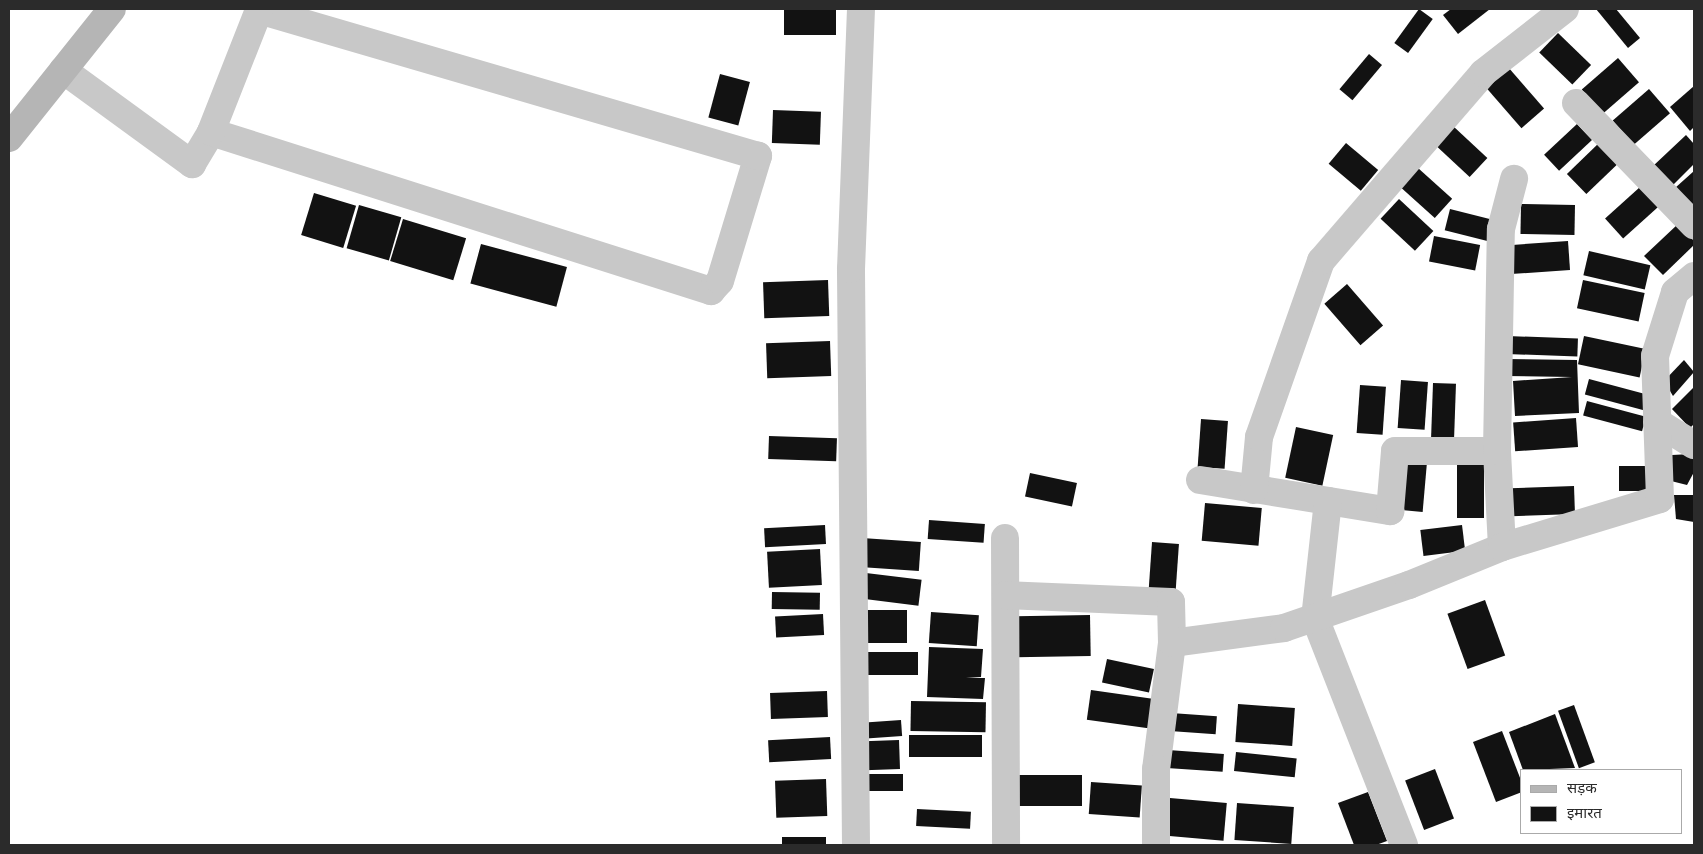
<!DOCTYPE html>
<html>
<head>
<meta charset="utf-8">
<style>
	body { margin:0 }
	#map { position:relative; width:1703px; height:854px; overflow:hidden; background:#fff; font-family:"DM Sans","Noto Sans Devanagari",sans-serif }
	div>[style] { position:absolute }
	[style*='--x'] { left:calc(var(--x)*1px); top:calc(var(--y)*1px); width:calc(var(--w)*1px); rotate:calc(var(--a)*1deg) }
	.building>* { inset:0; background:#121212; transform-origin:0 0 }
	.minor>* { height:28px; margin:-14px; padding:0 14px; transform-origin:14px; border-radius:14px; background:#c8c8c8 }
	.secondary>* { height:28px; margin:-14px; padding:0 14px; transform-origin:14px; border-radius:14px; background:#b5b5b5 }
	span { translate:-50% -50%; white-space:nowrap; text-align:center; line-height:1.15; -webkit-text-stroke:5px #fff; paint-order:stroke }
	.frame { position:absolute; inset:0; border:10px solid #2b2b2b; pointer-events:none }
	.legend { position:absolute; left:1520px; top:769px; width:162px; height:65px; box-sizing:border-box; background:#fff; border:1px solid #aaa; margin:0; padding:6px 9px; list-style:none; font-size:15px; color:#2b2b2b }
	.legend li { display:flex; align-items:center; gap:10px; height:25px }
	.legend b { width:25px; border:1px solid #aaa }
</style>
</head>
<body>
<div id="map">
	<div class="building">
		<i style="left:784px;top:9px;width:52px;height:26px"></i>
		<i style="left:1419px;top:9px;width:17px;height:42px;rotate:36deg"></i>
		<i style="clip-path:polygon(1451px 9px,1490px 9px,1458px 34px,1443px 15px)"></i>
		<i style="clip-path:polygon(1596px 9px,1616px 9px,1640px 38px,1628px 48px)"></i>
		<i style="left:1558px;top:33px;width:46px;height:27px;rotate:44deg"></i>
		<i style="left:1369px;top:54px;width:17px;height:46px;rotate:40deg"></i>
		<i style="left:1618px;top:58px;width:32px;height:48px;rotate:49deg"></i>
		<i style="left:1508px;top:67px;width:55px;height:30px;rotate:49deg"></i>
		<i style="left:720px;top:74px;width:31px;height:45px;rotate:15deg"></i>
		<i style="clip-path:polygon(1694px 86px,1694px 127px,1690px 131px,1670px 107px)"></i>
		<i style="left:1649px;top:89px;width:32px;height:48px;rotate:49deg"></i>
		<i style="left:773px;top:110px;width:48px;height:33px;rotate:2deg"></i>
		<i style="left:1577px;top:124px;width:22px;height:45px;rotate:47deg"></i>
		<i style="left:1453px;top:126px;width:47px;height:26px;rotate:43deg"></i>
		<i style="clip-path:polygon(1686px 135px,1694px 144px,1694px 164px,1671px 187px,1652px 167px)"></i>
		<i style="left:1600px;top:142px;width:28px;height:46px;rotate:46deg"></i>
		<i style="left:1346px;top:143px;width:42px;height:27px;rotate:40deg"></i>
		<i style="left:1418px;top:168px;width:46px;height:26px;rotate:42deg"></i>
		<i style="clip-path:polygon(1694px 171px,1694px 211px,1675px 188px)"></i>
		<i style="left:1640px;top:187px;width:27px;height:47px;rotate:48deg"></i>
		<i style="left:314px;top:193px;width:44px;height:44px;rotate:17deg"></i>
		<i style="left:1399px;top:199px;width:47px;height:27px;rotate:43deg"></i>
		<i style="left:1521px;top:204px;width:54px;height:30px;rotate:1deg"></i>
		<i style="left:359px;top:205px;width:44px;height:45px;rotate:16deg"></i>
		<i style="left:1450px;top:209px;width:45px;height:22px;rotate:14deg"></i>
		<i style="left:403px;top:219px;width:66px;height:44px;rotate:17deg"></i>
		<i style="clip-path:polygon(1678px 224px,1694px 241px,1694px 245px,1663px 275px,1644px 256px)"></i>
		<i style="left:1434px;top:236px;width:47px;height:26px;rotate:11deg"></i>
		<i style="left:1568px;top:241px;width:29px;height:63px;rotate:86deg"></i>
		<i style="left:481px;top:244px;width:89px;height:41px;rotate:15deg"></i>
		<i style="left:1589px;top:251px;width:63px;height:25px;rotate:13deg"></i>
		<i style="left:828px;top:280px;width:36px;height:65px;rotate:88deg"></i>
		<i style="left:1583px;top:280px;width:63px;height:29px;rotate:12deg"></i>
		<i style="left:1347px;top:284px;width:55px;height:30px;rotate:49deg"></i>
		<i style="left:1507px;top:336px;width:71px;height:18px;rotate:2deg"></i>
		<i style="left:1584px;top:336px;width:63px;height:29px;rotate:12deg"></i>
		<i style="left:830px;top:341px;width:35px;height:64px;rotate:88deg"></i>
		<i style="clip-path:polygon(1505px 359px,1577px 360px,1579px 413px,1515px 416px,1513px 381px,1572px 377px,1505px 376px)"></i>
		<i style="clip-path:polygon(1684px 360px,1694px 372px,1673px 396px,1664px 381px)"></i>
		<i style="left:1589px;top:379px;width:61px;height:16px;rotate:15deg"></i>
		<i style="left:1401px;top:380px;width:27px;height:48px;rotate:4deg"></i>
		<i style="left:1433px;top:383px;width:23px;height:54px;rotate:2deg"></i>
		<i style="left:1360px;top:385px;width:26px;height:48px;rotate:4deg"></i>
		<i style="clip-path:polygon(1694px 387px,1694px 424px,1690px 428px,1672px 409px)"></i>
		<i style="left:1587px;top:401px;width:61px;height:15px;rotate:15deg"></i>
		<i style="left:1576px;top:418px;width:29px;height:63px;rotate:86deg"></i>
		<i style="left:1201px;top:419px;width:27px;height:48px;rotate:4deg"></i>
		<i style="left:1296px;top:427px;width:38px;height:52px;rotate:12deg"></i>
		<i style="left:769px;top:436px;width:68px;height:23px;rotate:2deg"></i>
		<i style="clip-path:polygon(1691px 454px,1694px 456px,1694px 472px,1687px 485px,1667px 480px,1672px 455px)"></i>
		<i style="left:1457px;top:459px;width:27px;height:59px"></i>
		<i style="left:1403px;top:461px;width:24px;height:49px;rotate:5deg"></i>
		<i style="left:1619px;top:466px;width:32px;height:25px"></i>
		<i style="left:1030px;top:473px;width:48px;height:24px;rotate:12deg"></i>
		<i style="left:1574px;top:486px;width:28px;height:64px;rotate:88deg"></i>
		<i style="clip-path:polygon(1674px 495px,1694px 495px,1694px 522px,1676px 519px)"></i>
		<i style="left:1205px;top:503px;width:57px;height:38px;rotate:5deg"></i>
		<i style="left:929px;top:520px;width:56px;height:19px;rotate:4deg"></i>
		<i style="left:825px;top:525px;width:19px;height:61px;rotate:87deg"></i>
		<i style="left:1462px;top:525px;width:26px;height:42px;rotate:83deg"></i>
		<i style="left:862px;top:538px;width:59px;height:29px;rotate:4deg"></i>
		<i style="left:1152px;top:542px;width:27px;height:48px;rotate:4deg"></i>
		<i style="left:820px;top:549px;width:36px;height:53px;rotate:87deg"></i>
		<i style="left:866px;top:573px;width:56px;height:26px;rotate:7deg"></i>
		<i style="left:772px;top:592px;width:48px;height:17px;rotate:1deg"></i>
		<i style="left:1485px;top:600px;width:59px;height:40px;rotate:70deg"></i>
		<i style="left:864px;top:610px;width:43px;height:33px"></i>
		<i style="left:931px;top:612px;width:48px;height:31px;rotate:4deg"></i>
		<i style="left:823px;top:614px;width:21px;height:48px;rotate:87deg"></i>
		<i style="left:1090px;top:615px;width:41px;height:77px;rotate:89deg"></i>
		<i style="clip-path:polygon(929px 647px,983px 649px,981px 677px,966px 678px,985px 678px,983px 699px,927px 697px)"></i>
		<i style="left:861px;top:652px;width:57px;height:23px"></i>
		<i style="left:1107px;top:659px;width:48px;height:24px;rotate:12deg"></i>
		<i style="left:1091px;top:690px;width:62px;height:30px;rotate:8deg"></i>
		<i style="left:827px;top:691px;width:26px;height:57px;rotate:88deg"></i>
		<i style="left:911px;top:701px;width:75px;height:30px;rotate:1deg"></i>
		<i style="left:1238px;top:704px;width:57px;height:38px;rotate:4deg"></i>
		<i style="left:1574px;top:705px;width:61px;height:17px;rotate:70deg"></i>
		<i style="left:1171px;top:713px;width:46px;height:18px;rotate:4deg"></i>
		<i style="clip-path:polygon(1555px 714px,1575px 768px,1523px 770px,1509px 732px)"></i>
		<i style="left:901px;top:720px;width:16px;height:43px;rotate:86deg"></i>
		<i style="clip-path:polygon(1502px 731px,1522px 783px,1522px 792px,1496px 802px,1473px 742px)"></i>
		<i style="left:909px;top:735px;width:73px;height:22px"></i>
		<i style="left:830px;top:737px;width:22px;height:62px;rotate:87deg"></i>
		<i style="left:899px;top:740px;width:29px;height:42px;rotate:88deg"></i>
		<i style="left:1168px;top:750px;width:56px;height:18px;rotate:4deg"></i>
		<i style="left:1236px;top:752px;width:61px;height:19px;rotate:6deg"></i>
		<i style="left:1435px;top:769px;width:53px;height:32px;rotate:69deg"></i>
		<i style="left:860px;top:774px;width:43px;height:17px"></i>
		<i style="left:1015px;top:775px;width:67px;height:31px"></i>
		<i style="left:826px;top:779px;width:37px;height:51px;rotate:88deg"></i>
		<i style="left:1091px;top:782px;width:51px;height:32px;rotate:4deg"></i>
		<i style="clip-path:polygon(1368px 792px,1387px 841px,1376px 845px,1354px 845px,1338px 803px)"></i>
		<i style="left:1170px;top:798px;width:57px;height:38px;rotate:5deg"></i>
		<i style="left:1237px;top:803px;width:57px;height:37px;rotate:4deg"></i>
		<i style="left:917px;top:809px;width:54px;height:17px;rotate:3deg"></i>
		<i style="left:826px;top:837px;width:8px;height:44px;rotate:90deg"></i>
	</div>
	<div class="minor">
		<i style="--x:63;--y:70;--w:160;--a:36.1"></i>
		<i style="--x:192;--y:164;--w:37;--a:-59"></i>
		<i style="--x:211;--y:132;--w:525;--a:17.64"></i>
		<i style="--x:711;--y:291;--w:13;--a:-48"></i>
		<i style="--x:720;--y:281;--w:131;--a:-73.1"></i>
		<i style="--x:758;--y:156;--w:520;--a:-163.69"></i>
		<i style="--x:259;--y:10;--w:131;--a:111.5"></i>
		<i style="--x:1576;--y:103;--w:170;--a:46"></i>
		<i style="--x:1657;--y:422;--w:44;--a:31.9"></i>
		<i style="--x:1200;--y:480;--w:193;--a:9.3"></i>
		<i style="--x:1390;--y:511;--w:60;--a:-85.2"></i>
		<i style="--x:1395;--y:451;--w:102;--a:0"></i>
		<i style="--x:1254;--y:490;--w:53;--a:-84.6"></i>
		<i style="--x:1259;--y:437;--w:187;--a:-70.6"></i>
		<i style="--x:1321;--y:261;--w:248;--a:-49.2"></i>
		<i style="--x:1483;--y:73;--w:104;--a:-38"></i>
		<i style="--x:1328;--y:501;--w:118;--a:96.3"></i>
		<i style="--x:1315;--y:618;--w:244;--a:68.6"></i>
		<i style="--x:1005;--y:538;--w:307;--a:89.8"></i>
		<i style="--x:1502;--y:547;--w:96;--a:-93"></i>
		<i style="--x:1497;--y:451;--w:222;--a:-89"></i>
		<i style="--x:1501;--y:229;--w:52;--a:-75.4"></i>
		<i style="--x:1006;--y:595;--w:165;--a:2.4"></i>
		<i style="--x:1171;--y:602;--w:41;--a:88.6"></i>
		<i style="--x:1172;--y:643;--w:127;--a:97.2"></i>
		<i style="--x:1156;--y:769;--w:76;--a:90"></i>
		<i style="--x:1172;--y:643;--w:113;--a:-7.6"></i>
		<i style="--x:1284;--y:628;--w:132;--a:-19"></i>
		<i style="--x:1409;--y:585;--w:100;--a:-22.2"></i>
		<i style="--x:1502;--y:547;--w:165;--a:-16.9"></i>
		<i style="--x:1660;--y:499;--w:143;--a:-92"></i>
		<i style="--x:1655;--y:356;--w:67;--a:-72.6"></i>
		<i style="--x:1675;--y:292;--w:25;--a:-40"></i>
		<i style="--x:856;--y:845;--w:576;--a:-90.5"></i>
		<i style="--x:851;--y:269;--w:260;--a:-87.8"></i>
	</div>
	<div class="secondary">
		<i style="--x:9;--y:138;--w:165;--a:-51.4"></i>
	</div>
	<div class="frame"></div>
	<ul class="legend">
	<li><b style="height:6px;background:#b5b5b5"></b>सड़क</li>
	<li><b style="height:14px;background:#121212"></b>इमारत</li>
	</ul>
</div>
</body>
</html>
